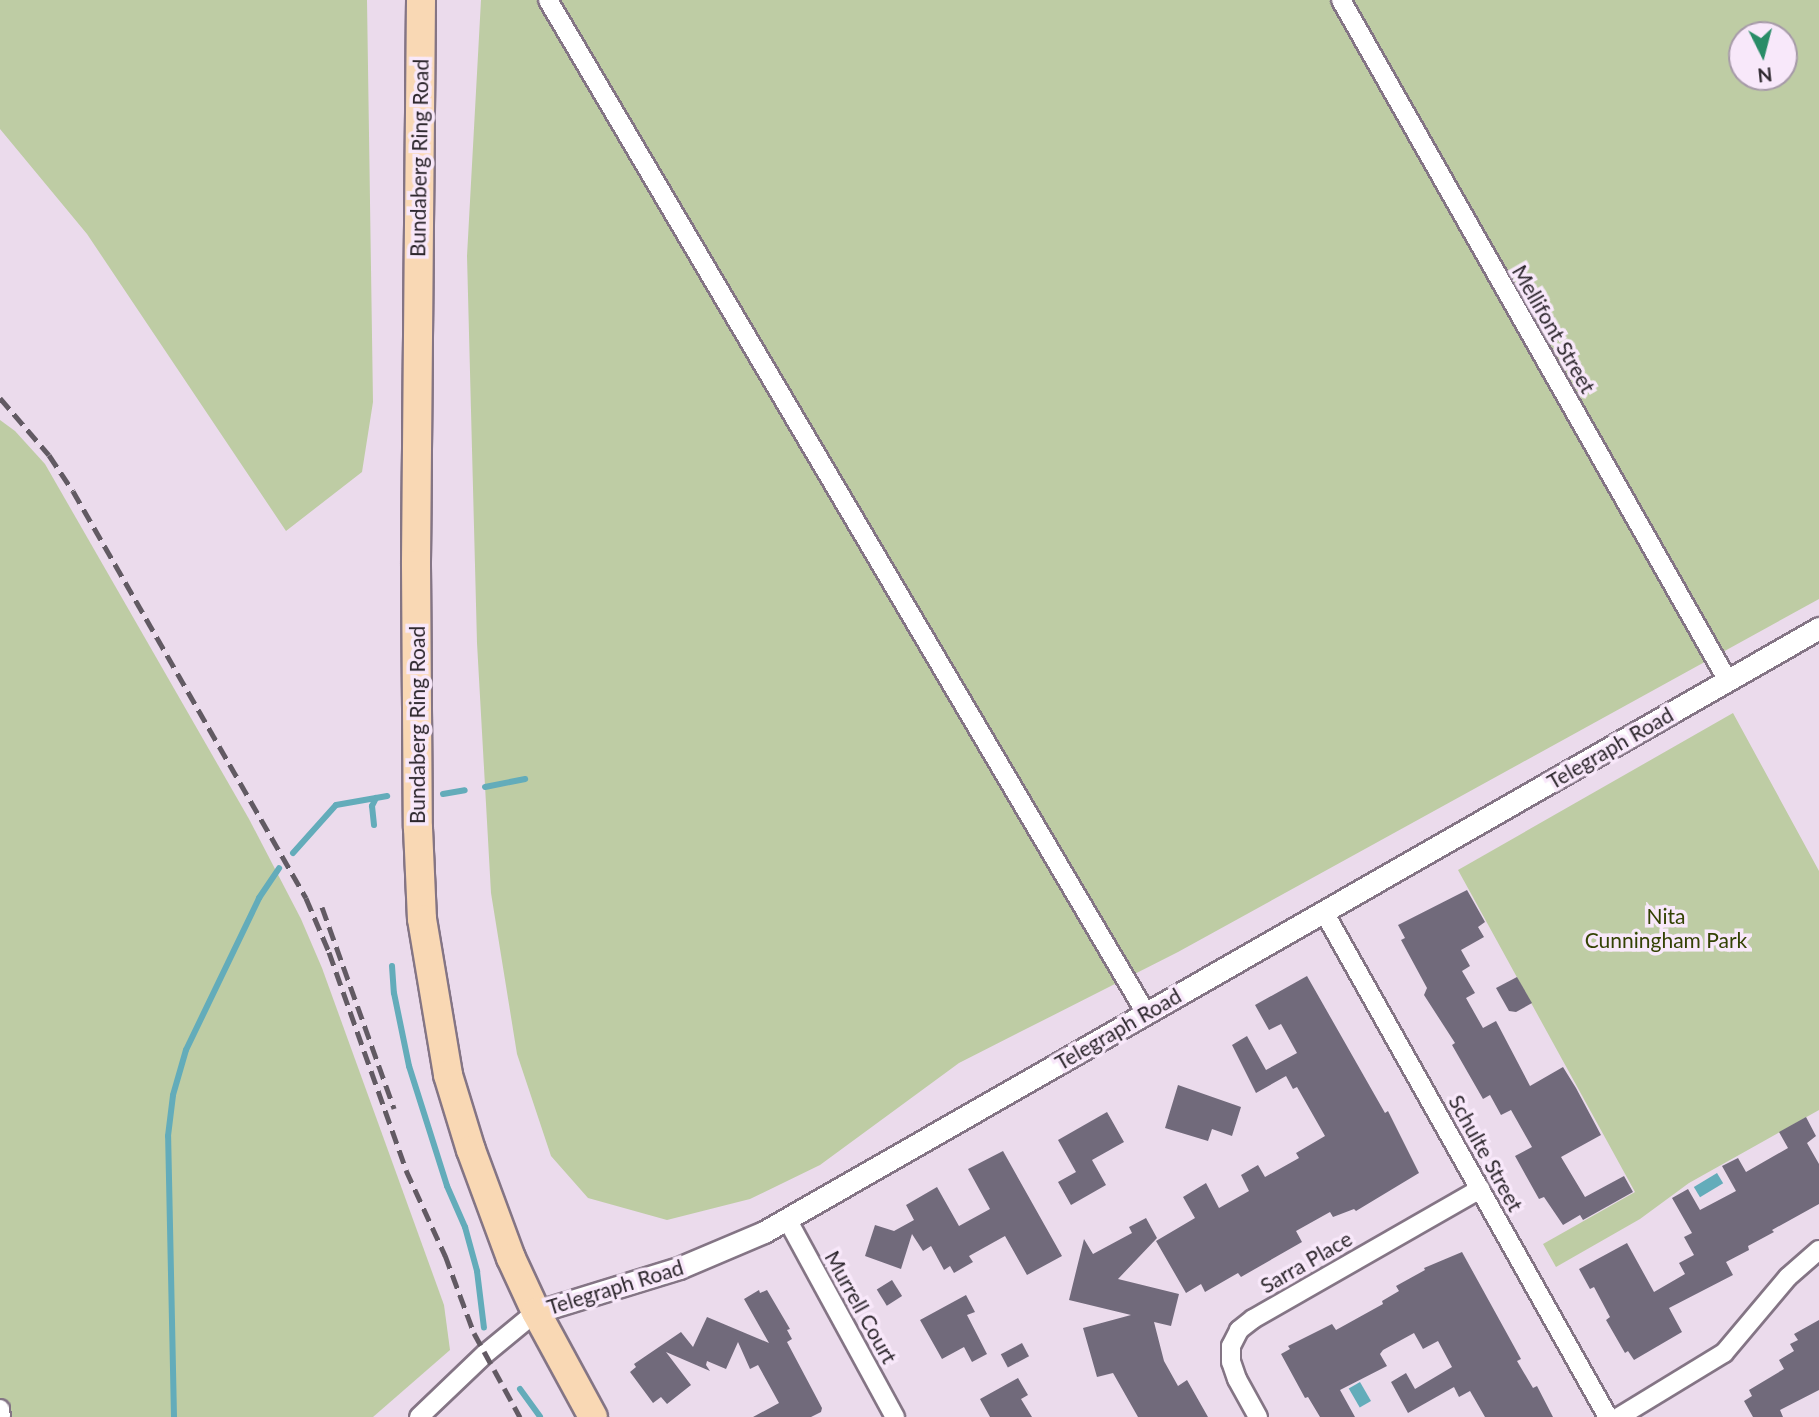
<!DOCTYPE html>
<html>
<head>
<meta charset="utf-8">
<style>
	body { margin:0 }
	#map { position:relative; width:1819px; height:1417px; overflow:hidden; background:#ebdbec; font-family:Lato,sans-serif }
	div>[style] { position:absolute }
	[style*='--x'] { left:calc(var(--x)*1px); top:calc(var(--y)*1px); width:calc(var(--w)*1px); rotate:calc(var(--a)*1deg) }
	.green>* { inset:0; background:#becca4 }
	.water>* { inset:0; background:#63acba; transform-origin:0 0 }
	.stream>* { height:6px; margin:-3px; padding:0 3px; transform-origin:3px; border-radius:3px; background:#63acba }
	.building>* { inset:0; background:#716a7b; transform-origin:0 0 }
	.roads { filter:drop-shadow(2px 0 #847585) drop-shadow(-2px 0 #847585) drop-shadow(0 2px #847585) drop-shadow(0 -2px #847585) }
	.minor>* { height:18px; margin:-9px; padding:0 9px; transform-origin:9px; border-radius:9px; background:#fff }
	.tertiary>* { height:21px; margin:-10.5px; padding:0 10.5px; transform-origin:10.5px; border-radius:10.5px; background:#fff }
	.primary>* { height:28px; margin:-14px; padding:0 14px; transform-origin:14px; border-radius:14px; background:#f9d8b4 }
	.rail>* { height:5px; margin-top:-2.5px; transform-origin:0; background:repeating-linear-gradient(90deg,#625a63 0 14px,transparent 0 21px) }
	span { translate:-50% -50%; white-space:nowrap; text-align:center; line-height:1.15; -webkit-text-stroke:7px #f8e8fa; paint-order:stroke }
	.street-label { font-size:21px; color:#2c262c }
	.park-label { font-size:21px; color:#334203 }
	.north { position:absolute; left:1728px; top:21px; width:70px; height:70px; box-sizing:border-box; background:#f8e8fa; border:2px solid #a69aa8; border-radius:50%; rotate:174deg; font-size:19px; font-weight:700; line-height:28px; text-align:center; color:#2c262c }
	.north::after { content:''; display:block; margin:auto; width:24px; height:32px; background:#298c67; clip-path:polygon(50% 0,100% 100%,50% 72%,0 100%) }
</style>
</head>
<body>
<div id="map">
	<div class="green">
		<i style="clip-path:polygon(0 0,367px 0,373px 402px,362px 472px,286px 531px,87px 234px,0 129px)"></i>
		<i style="clip-path:polygon(evenodd,481px 0,1819px 0,1819px 599px,1178px 952px,959px 1063px,820px 1165px,750px 1199px,667px 1220px,588px 1198px,551px 1156px,517px 1054px,491px 893px,477px 643px,467px 256px,481px 0,1742px 35px,1784px 35px,1784px 77px,1742px 77px,1742px 35px)"></i>
		<i style="clip-path:polygon(0 420px,15px 431px,45px 464px,249px 819px,301px 919px,322px 968px,444px 1305px,450px 1350px,373px 1417px,0 1417px)"></i>
		<i style="clip-path:polygon(1733px 713px,1819px 871px,1819px 1110px,1689px 1183px,1640px 1219px,1556px 1267px,1543px 1244px,1635px 1192px,1458px 870px)"></i>
	</div>
	<div class="water">
		<i style="left:1717px;top:1173px;width:12px;height:27px;rotate:59deg"></i>
		<i style="left:1360px;top:1382px;width:22px;height:13px;rotate:60deg"></i>
	</div>
	<div class="stream">
		<i style="--x:485;--y:787;--w:41;--a:-11.3"></i>
		<i style="--x:443;--y:794;--w:22;--a:-10"></i>
		<i style="--x:374;--y:825;--w:19;--a:-96"></i>
		<i style="--x:372;--y:806;--w:9;--a:-63"></i>
		<i style="--x:293;--y:853;--w:64;--a:-48.1"></i>
		<i style="--x:336;--y:805;--w:52;--a:-10"></i>
		<i style="--x:392;--y:966;--w:27;--a:86"></i>
		<i style="--x:394;--y:993;--w:75;--a:78.4"></i>
		<i style="--x:409;--y:1066;--w:126;--a:72.4"></i>
		<i style="--x:447;--y:1186;--w:45;--a:66.3"></i>
		<i style="--x:465;--y:1227;--w:46;--a:74.7"></i>
		<i style="--x:477;--y:1271;--w:57;--a:83"></i>
		<i style="--x:520;--y:1389;--w:34;--a:54"></i>
		<i style="--x:174;--y:1417;--w:281;--a:-91.2"></i>
		<i style="--x:168;--y:1136;--w:41;--a:-83"></i>
		<i style="--x:173;--y:1095;--w:47;--a:-73.9"></i>
		<i style="--x:186;--y:1050;--w:169;--a:-64.3"></i>
		<i style="--x:259;--y:898;--w:36;--a:-56"></i>
	</div>
	<div class="building">
		<i style="clip-path:polygon(1467px 890px,1485px 922px,1478px 927px,1484px 937px,1461px 950px,1470px 966px,1462px 971px,1475px 993px,1466px 998px,1483px 1028px,1496px 1021px,1530px 1086px,1563px 1067px,1576px 1088px,1601px 1135px,1561px 1157px,1585px 1197px,1624px 1176px,1633px 1192px,1583px 1220px,1580px 1215px,1563px 1225px,1544px 1197px,1539px 1199px,1515px 1156px,1532px 1147px,1511px 1110px,1501px 1115px,1490px 1095px,1483px 1099px,1452px 1045px,1455px 1043px,1424px 995px,1427px 988px,1401px 940px,1405px 938px,1398px 925px)"></i>
		<i style="clip-path:polygon(1307px 976px,1385px 1113px,1388px 1111px,1419px 1173px,1356px 1211px,1354px 1209px,1333px 1217px,1330px 1212px,1296px 1231px,1302px 1242px,1241px 1277px,1238px 1273px,1205px 1292px,1201px 1284px,1186px 1293px,1156px 1241px,1195px 1218px,1183px 1197px,1206px 1183px,1219px 1208px,1249px 1191px,1241px 1175px,1258px 1165px,1265px 1177px,1299px 1158px,1296px 1153px,1325px 1136px,1297px 1087px,1293px 1089px,1286px 1076px,1256px 1093px,1232px 1045px,1247px 1036px,1266px 1070px,1297px 1053px,1281px 1024px,1269px 1030px,1255px 1005px)"></i>
		<i style="clip-path:polygon(1517px 977px,1532px 1003px,1516px 1012px,1509px 1011px,1496px 988px)"></i>
		<i style="clip-path:polygon(1178px 1085px,1241px 1107px,1232px 1136px,1212px 1129px,1208px 1141px,1165px 1128px)"></i>
		<i style="clip-path:polygon(1107px 1112px,1124px 1142px,1092px 1160px,1106px 1185px,1071px 1205px,1058px 1182px,1076px 1172px,1058px 1140px)"></i>
		<i style="clip-path:polygon(1806px 1117px,1816px 1136px,1807px 1143px,1819px 1164px,1819px 1204px,1772px 1230px,1774px 1232px,1748px 1246px,1749px 1250px,1726px 1262px,1733px 1275px,1669px 1308px,1682px 1332px,1634px 1360px,1628px 1351px,1625px 1353px,1606px 1320px,1610px 1317px,1594px 1287px,1590px 1289px,1579px 1269px,1627px 1243px,1654px 1292px,1685px 1274px,1679px 1263px,1694px 1255px,1684px 1237px,1692px 1233px,1672px 1198px,1688px 1189px,1700px 1210px,1736px 1191px,1722px 1166px,1738px 1158px,1746px 1172px,1788px 1148px,1779px 1132px)"></i>
		<i style="clip-path:polygon(1003px 1151px,1062px 1256px,1027px 1275px,1005px 1236px,969px 1256px,973px 1262px,954px 1273px,950px 1266px,944px 1270px,931px 1246px,923px 1251px,912px 1234px,901px 1269px,865px 1256px,875px 1225px,894px 1231px,914px 1220px,906px 1205px,937px 1187px,959px 1226px,990px 1209px,968px 1169px)"></i>
		<i style="clip-path:polygon(1146px 1218px,1157px 1238px,1118px 1279px,1179px 1294px,1171px 1326px,1154px 1322px,1164px 1361px,1178px 1386px,1187px 1380px,1208px 1417px,1138px 1417px,1113px 1373px,1097px 1377px,1083px 1328px,1131px 1315px,1069px 1300px,1084px 1239px,1093px 1254px,1132px 1233px,1129px 1227px)"></i>
		<i style="clip-path:polygon(1462px 1252px,1521px 1359px,1517px 1361px,1533px 1388px,1537px 1386px,1553px 1417px,1485px 1417px,1470px 1391px,1459px 1397px,1454px 1387px,1408px 1413px,1391px 1382px,1406px 1373px,1415px 1389px,1452px 1367px,1438px 1341px,1423px 1349px,1414px 1333px,1383px 1350px,1380px 1354px,1387px 1366px,1340px 1390px,1355px 1417px,1320px 1417px,1308px 1397px,1305px 1398px,1281px 1354px,1290px 1349px,1288px 1346px,1332px 1324px,1336px 1330px,1383px 1304px,1382px 1301px,1399px 1291px,1396px 1286px,1425px 1270px,1424px 1268px)"></i>
		<i style="left:892px;top:1280px;width:19px;height:18px;rotate:58deg"></i>
		<i style="clip-path:polygon(759px 1290px,760px 1293px,767px 1290px,790px 1329px,787px 1330px,792px 1339px,787px 1342px,822px 1408px,821px 1412px,811px 1417px,753px 1417px,779px 1403px,758px 1365px,750px 1369px,738px 1342px,726px 1369px,707px 1361px,706px 1365px,710px 1371px,666px 1352px,691px 1385px,667px 1404px,661px 1397px,653px 1403px,630px 1372px,636px 1367px,634px 1364px,681px 1332px,693px 1347px,707px 1317px,769px 1343px,744px 1299px)"></i>
		<i style="clip-path:polygon(966px 1295px,975px 1312px,967px 1315px,987px 1354px,972px 1362px,964px 1347px,942px 1359px,920px 1320px)"></i>
		<i style="clip-path:polygon(1819px 1320px,1819px 1390px,1780px 1410px,1783px 1417px,1753px 1417px,1744px 1401px,1752px 1396px,1749px 1390px,1784px 1369px,1779px 1360px,1794px 1351px,1790px 1344px,1798px 1340px,1794px 1334px)"></i>
		<i style="left:1022px;top:1343px;width:15px;height:24px;rotate:62deg"></i>
		<i style="clip-path:polygon(1018px 1378px,1028px 1395px,1021px 1399px,1032px 1417px,990px 1417px,980px 1399px)"></i>
	</div>
	<div class="roads">
		<div class="minor">
			<i style="--x:548;--y:0;--w:1176;--a:59.45"></i>
			<i style="--x:1341;--y:0;--w:783;--a:60.39"></i>
			<i style="--x:1324;--y:912;--w:579;--a:60.65"></i>
			<i style="--x:787;--y:1219;--w:226;--a:61.4"></i>
			<i style="--x:0;--y:1409;--w:8;--a:83"></i>
			<i style="--x:419;--y:1417;--w:91;--a:-43.7"></i>
			<i style="--x:485;--y:1354;--w:66;--a:-39.5"></i>
			<i style="--x:1258;--y:1417;--w:43;--a:-118.9"></i>
			<i style="--x:1237;--y:1379;--w:18;--a:-109"></i>
			<i style="--x:1231;--y:1362;--w:16;--a:-90"></i>
			<i style="--x:1231;--y:1346;--w:18;--a:-63"></i>
			<i style="--x:1239;--y:1330;--w:18;--a:-38"></i>
			<i style="--x:1253;--y:1319;--w:262;--a:-29.8"></i>
			<i style="--x:1619;--y:1417;--w:123;--a:-31.4"></i>
			<i style="--x:1724;--y:1353;--w:99;--a:-49.9"></i>
			<i style="--x:1788;--y:1277;--w:41;--a:-41.1"></i>
		</div>
		<div class="tertiary">
			<i style="--x:536;--y:1312;--w:150;--a:-17.1"></i>
			<i style="--x:679;--y:1268;--w:92;--a:-23"></i>
			<i style="--x:764;--y:1232;--w:1216;--a:-29.79"></i>
		</div>
		<div class="primary">
			<i style="--x:421;--y:0;--w:565;--a:90.51"></i>
			<i style="--x:416;--y:565;--w:263;--a:89.6"></i>
			<i style="--x:418;--y:828;--w:91;--a:87.5"></i>
			<i style="--x:422;--y:919;--w:158;--a:80.5"></i>
			<i style="--x:448;--y:1075;--w:78;--a:73"></i>
			<i style="--x:471;--y:1150;--w:115;--a:69.7"></i>
			<i style="--x:511;--y:1258;--w:60;--a:65.2"></i>
			<i style="--x:536;--y:1312;--w:119;--a:61.5"></i>
		</div>
	</div>
	<div class="rail">
		<i style="--x:0;--y:398;--w:75;--a:49.3"></i>
		<i style="--x:49;--y:455;--w:43;--a:56.3"></i>
		<i style="--x:73;--y:491;--w:469;--a:60.2"></i>
		<i style="--x:306;--y:898;--w:59;--a:66.9"></i>
		<i style="--x:329;--y:952;--w:231;--a:70.5"></i>
		<i style="--x:406;--y:1170;--w:94;--a:65.4"></i>
		<i style="--x:445;--y:1255;--w:83;--a:69.6"></i>
		<i style="--x:474;--y:1333;--w:96;--a:61.3"></i>
		<i style="--x:322;--y:907;--w:214;--a:70.3"></i>
	</div>
	<div class="street-label">
		<span style="left:419px;top:158px;rotate:-89deg">Bundaberg Ring Road</span>
		<span style="left:1554px;top:329px;rotate:60deg">Mellifont Street</span>
		<span style="left:417px;top:725px;rotate:-90deg">Bundaberg Ring Road</span>
		<span style="left:1610px;top:748px;rotate:-30deg">Telegraph Road</span>
		<span style="left:1118px;top:1029px;rotate:-30deg">Telegraph Road</span>
		<span style="left:1486px;top:1153px;rotate:61deg">Schulte Street</span>
		<span style="left:1306px;top:1262px;rotate:-30deg">Sarra Place</span>
		<span style="left:615px;top:1287px;rotate:-17deg">Telegraph Road</span>
		<span style="left:861px;top:1307px;rotate:61deg">Murrell Court</span>
	</div>
	<div class="park-label">
		<span style="left:1666px;top:928px">Nita<br>Cunningham Park</span>
	</div>
	<div class="north">N</div>
</div>
</body>
</html>
